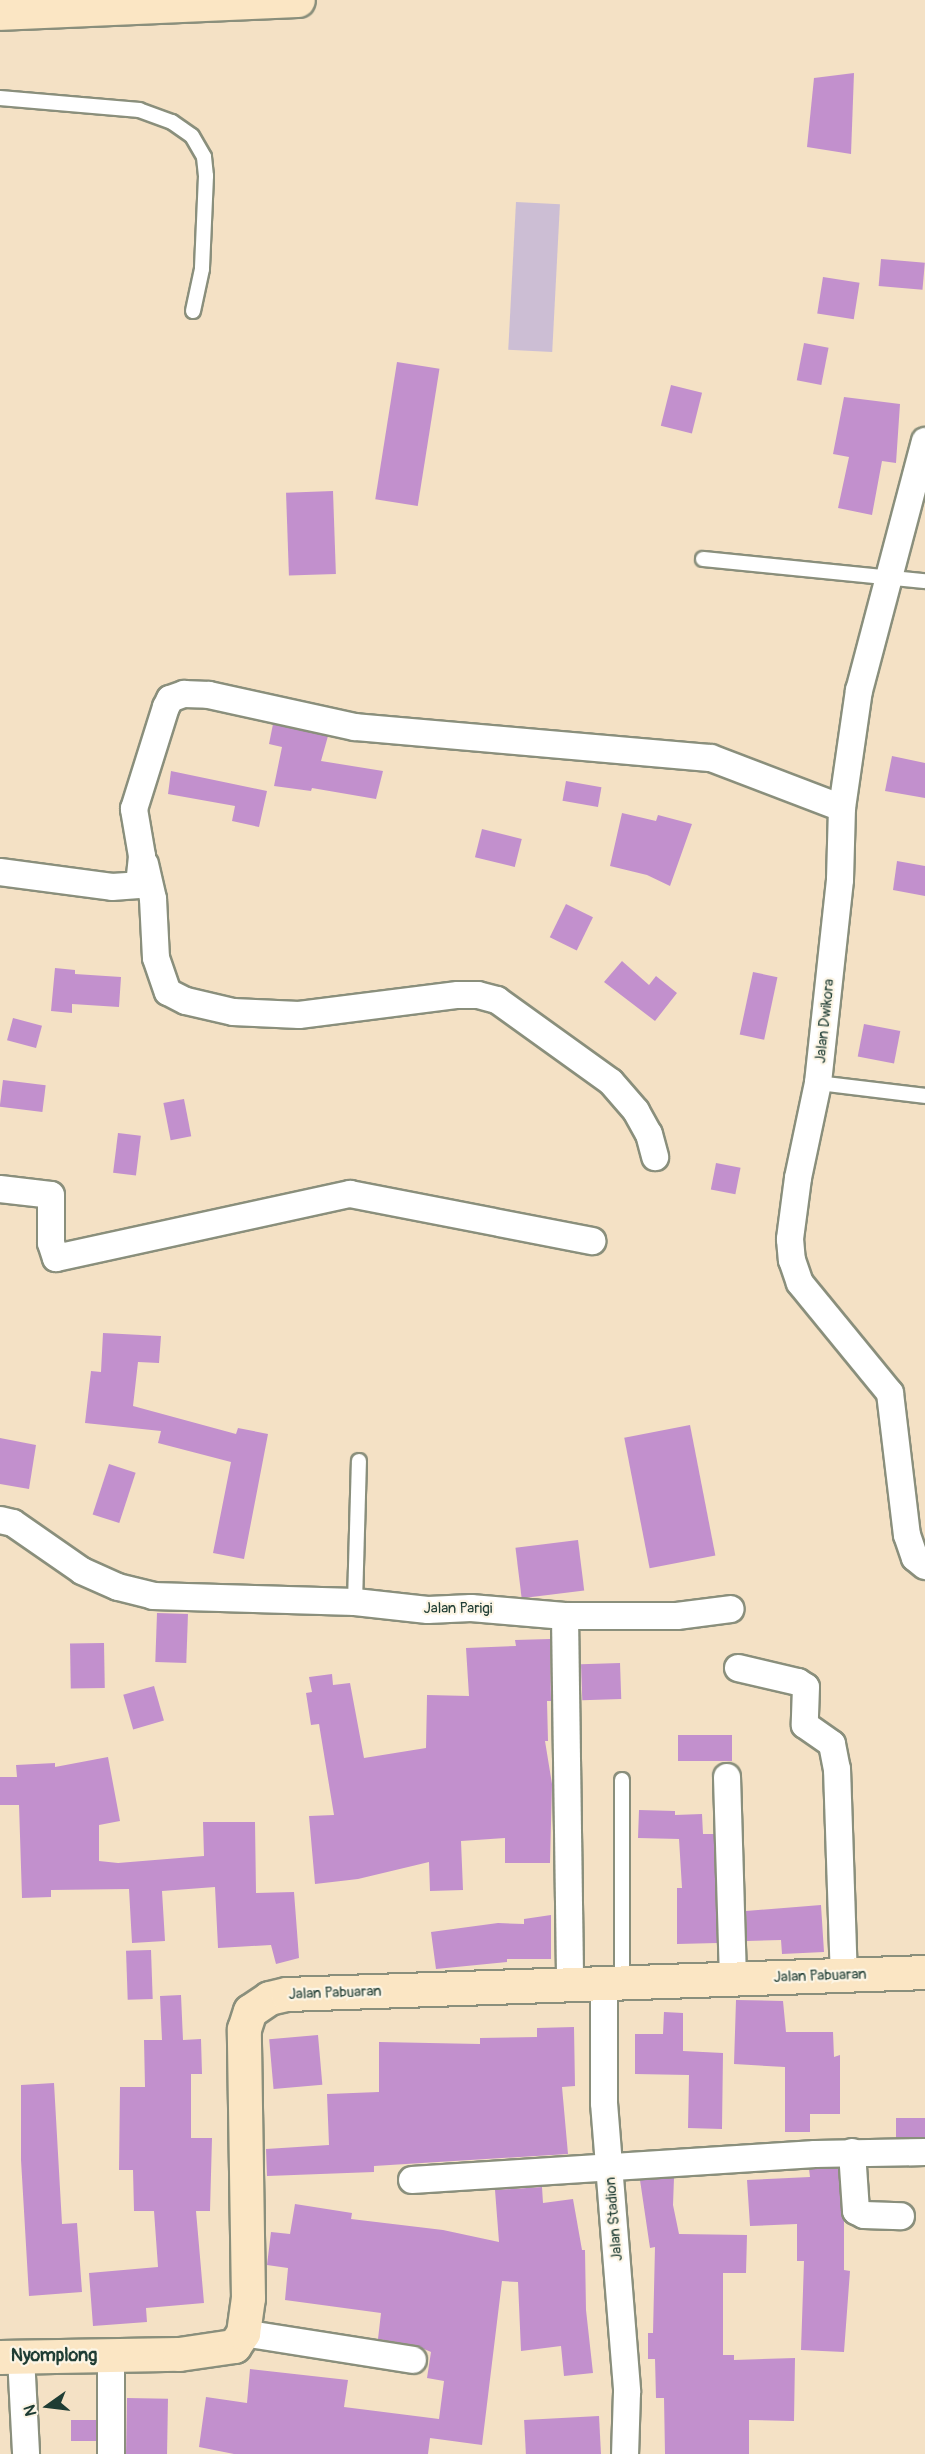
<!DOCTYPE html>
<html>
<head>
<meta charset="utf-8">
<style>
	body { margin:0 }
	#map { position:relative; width:925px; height:2454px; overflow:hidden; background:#f4e1c5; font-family:Pangolin,sans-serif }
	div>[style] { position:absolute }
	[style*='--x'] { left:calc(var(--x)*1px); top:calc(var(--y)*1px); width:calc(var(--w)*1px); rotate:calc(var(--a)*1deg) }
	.industrial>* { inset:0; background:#ccbed4; transform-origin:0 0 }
	.building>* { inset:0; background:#c290cd; transform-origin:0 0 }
	.roads { filter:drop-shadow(2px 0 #8a8f7c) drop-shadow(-2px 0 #8a8f7c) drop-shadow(0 2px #8a8f7c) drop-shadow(0 -2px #8a8f7c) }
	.lane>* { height:14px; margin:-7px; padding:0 7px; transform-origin:7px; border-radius:7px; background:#fff }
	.street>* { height:26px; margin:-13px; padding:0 13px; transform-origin:13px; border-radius:13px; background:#fff }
	.secondary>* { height:33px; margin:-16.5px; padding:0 16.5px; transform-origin:16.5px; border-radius:16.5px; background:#fbe6c4 }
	span { translate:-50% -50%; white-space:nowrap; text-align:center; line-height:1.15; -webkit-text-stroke:4.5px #fcf5e5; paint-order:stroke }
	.street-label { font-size:15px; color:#1f3d34 }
	.quarter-label { font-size:18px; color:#1f3d34; font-weight:700 }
	.north { position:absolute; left:18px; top:2376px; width:60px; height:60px; -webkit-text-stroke:4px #fcf5e5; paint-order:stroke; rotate:256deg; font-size:16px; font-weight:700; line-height:24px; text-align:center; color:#1f3d34 }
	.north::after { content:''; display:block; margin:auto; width:21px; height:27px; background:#1f3d34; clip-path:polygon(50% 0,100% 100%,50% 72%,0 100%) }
</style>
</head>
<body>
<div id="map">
	<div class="industrial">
		<i style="left:516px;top:202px;width:44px;height:148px;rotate:3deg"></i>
	</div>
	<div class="building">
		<i style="clip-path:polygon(854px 73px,851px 154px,807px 147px,814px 78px)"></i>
		<i style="left:881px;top:259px;width:44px;height:27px;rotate:5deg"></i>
		<i style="left:823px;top:277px;width:37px;height:37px;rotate:9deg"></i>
		<i style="left:804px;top:343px;width:25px;height:38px;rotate:11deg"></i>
		<i style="left:397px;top:362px;width:43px;height:139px;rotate:9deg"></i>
		<i style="left:671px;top:385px;width:32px;height:42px;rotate:14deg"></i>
		<i style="clip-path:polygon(844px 397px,900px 404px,896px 463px,882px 461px,872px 515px,838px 508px,849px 457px,833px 454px)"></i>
		<i style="left:333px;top:491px;width:83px;height:47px;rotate:88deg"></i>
		<i style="clip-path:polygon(273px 724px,328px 736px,321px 761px,383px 771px,376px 799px,312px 788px,311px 791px,274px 786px,282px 747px,269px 744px)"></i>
		<i style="clip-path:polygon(892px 756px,925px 763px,925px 798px,885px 791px)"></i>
		<i style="clip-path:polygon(171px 771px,267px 791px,259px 827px,232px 821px,235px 806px,168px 794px)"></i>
		<i style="left:566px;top:781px;width:36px;height:20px;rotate:10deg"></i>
		<i style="clip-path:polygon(622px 813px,656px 821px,658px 815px,692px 824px,670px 886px,647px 875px,610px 866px)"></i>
		<i style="left:482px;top:829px;width:41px;height:29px;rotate:14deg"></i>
		<i style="clip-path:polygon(897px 861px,925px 866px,925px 896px,893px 890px)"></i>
		<i style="left:566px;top:904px;width:30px;height:37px;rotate:26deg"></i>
		<i style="clip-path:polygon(622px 961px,649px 985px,656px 976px,677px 993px,655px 1021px,604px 982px)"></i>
		<i style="clip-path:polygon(55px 968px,75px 970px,75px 974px,121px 977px,119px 1007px,72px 1004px,72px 1013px,51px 1011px)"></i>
		<i style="left:753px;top:972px;width:25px;height:64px;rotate:12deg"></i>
		<i style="left:13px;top:1018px;width:30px;height:23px;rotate:15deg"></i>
		<i style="left:864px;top:1024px;width:37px;height:33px;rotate:11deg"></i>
		<i style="left:3px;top:1080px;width:43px;height:27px;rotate:7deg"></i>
		<i style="left:184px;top:1099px;width:38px;height:21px;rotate:79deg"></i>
		<i style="left:118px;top:1133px;width:23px;height:40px;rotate:7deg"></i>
		<i style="left:716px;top:1163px;width:25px;height:27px;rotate:11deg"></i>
		<i style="clip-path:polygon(103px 1333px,161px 1336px,159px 1363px,138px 1362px,133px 1406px,236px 1434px,238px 1428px,268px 1434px,244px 1559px,213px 1553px,231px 1462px,158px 1443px,161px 1431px,85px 1423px,91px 1371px,101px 1372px)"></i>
		<i style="left:690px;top:1425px;width:133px;height:67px;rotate:79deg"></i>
		<i style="clip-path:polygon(0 1438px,36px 1445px,29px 1489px,0 1484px)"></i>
		<i style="left:109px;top:1464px;width:28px;height:53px;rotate:18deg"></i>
		<i style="left:578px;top:1540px;width:51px;height:63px;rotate:83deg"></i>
		<i style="left:157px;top:1613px;width:31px;height:49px;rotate:2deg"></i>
		<i style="clip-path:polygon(550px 1639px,551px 1701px,547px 1701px,548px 1741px,545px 1741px,552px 1784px,550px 1863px,505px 1863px,505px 1838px,461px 1841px,463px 1890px,430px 1891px,429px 1862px,358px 1879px,315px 1884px,309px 1816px,334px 1815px,319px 1724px,311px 1725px,306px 1693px,312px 1692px,309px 1677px,332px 1674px,333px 1685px,350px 1683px,364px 1758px,426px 1748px,427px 1695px,469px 1696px,466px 1648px,516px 1646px,515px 1640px)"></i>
		<i style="left:104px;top:1643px;width:45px;height:34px;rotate:89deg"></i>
		<i style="left:620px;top:1663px;width:36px;height:39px;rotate:88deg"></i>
		<i style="left:154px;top:1686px;width:36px;height:32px;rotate:74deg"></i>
		<i style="left:732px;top:1735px;width:26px;height:54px;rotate:90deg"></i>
		<i style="clip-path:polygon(108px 1757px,120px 1821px,99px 1825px,99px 1861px,118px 1863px,204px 1856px,203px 1822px,255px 1822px,256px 1893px,294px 1892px,299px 1958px,276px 1964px,271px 1945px,218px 1948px,215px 1887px,162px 1891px,165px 1941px,132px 1943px,129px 1889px,51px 1890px,51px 1897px,22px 1898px,19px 1805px,0 1805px,0 1777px,17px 1777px,16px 1765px,55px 1763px,55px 1767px)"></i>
		<i style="clip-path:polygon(639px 1810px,675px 1811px,675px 1815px,702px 1814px,703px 1834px,714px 1834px,717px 1943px,677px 1944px,677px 1888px,682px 1888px,679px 1839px,638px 1838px)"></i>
		<i style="clip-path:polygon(821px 1905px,824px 1952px,782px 1954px,781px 1940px,747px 1941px,746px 1911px)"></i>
		<i style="clip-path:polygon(551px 1915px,551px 1959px,507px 1959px,507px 1962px,436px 1969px,431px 1932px,498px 1923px,524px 1924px,524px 1919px)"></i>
		<i style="left:151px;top:1950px;width:49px;height:25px;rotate:88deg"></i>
		<i style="clip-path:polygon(181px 1995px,183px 2040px,201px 2039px,202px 2074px,191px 2074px,191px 2138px,212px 2138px,210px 2211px,196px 2211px,204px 2303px,146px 2308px,147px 2322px,93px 2326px,89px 2273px,158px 2267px,154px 2211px,134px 2211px,133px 2170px,119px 2170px,120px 2087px,145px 2087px,144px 2040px,162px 2040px,160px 1996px)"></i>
		<i style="clip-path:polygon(736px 2000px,783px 2001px,786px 2032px,833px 2032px,834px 2057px,840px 2055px,840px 2114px,810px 2114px,810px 2132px,785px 2132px,785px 2067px,734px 2064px)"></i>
		<i style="clip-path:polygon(664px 2012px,683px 2013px,683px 2051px,723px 2053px,722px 2129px,688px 2128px,689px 2075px,635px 2074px,635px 2034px,663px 2034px)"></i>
		<i style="clip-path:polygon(574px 2027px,575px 2086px,562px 2087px,568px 2154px,374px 2166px,374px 2172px,267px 2176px,266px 2149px,329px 2145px,327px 2094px,379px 2092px,379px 2042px,480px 2044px,480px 2038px,537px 2037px,537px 2028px)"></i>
		<i style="left:318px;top:2035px;width:50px;height:49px;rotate:85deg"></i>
		<i style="clip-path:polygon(54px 2083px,62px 2224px,77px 2223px,82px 2292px,29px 2296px,21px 2160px,21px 2085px)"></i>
		<i style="left:896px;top:2118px;width:29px;height:20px"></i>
		<i style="clip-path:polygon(809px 2169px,838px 2169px,844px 2221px,844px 2270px,850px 2271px,844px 2352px,801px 2350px,804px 2261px,797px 2261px,797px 2224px,750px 2226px,747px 2180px,810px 2177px)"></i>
		<i style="clip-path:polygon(674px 2178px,673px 2205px,679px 2234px,747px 2235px,746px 2273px,723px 2273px,723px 2355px,734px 2355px,734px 2360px,795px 2358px,794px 2421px,749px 2420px,749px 2454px,665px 2454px,664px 2398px,656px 2398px,655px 2359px,648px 2359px,648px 2333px,653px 2333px,655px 2247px,650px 2248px,640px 2180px)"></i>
		<i style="clip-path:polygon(542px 2187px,543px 2203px,573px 2199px,582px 2250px,585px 2250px,586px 2310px,593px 2373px,564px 2376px,561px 2346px,521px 2351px,518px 2282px,502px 2281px,482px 2445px,430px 2438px,428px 2454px,234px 2454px,199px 2447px,206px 2397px,247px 2403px,250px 2369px,348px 2380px,344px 2407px,439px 2419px,444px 2381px,427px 2378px,431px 2352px,415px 2345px,378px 2339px,381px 2313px,285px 2300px,288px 2268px,267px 2265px,271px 2232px,290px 2234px,295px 2204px,352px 2213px,351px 2219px,443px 2230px,499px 2242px,495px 2190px)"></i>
		<i style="left:127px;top:2398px;width:41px;height:56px;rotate:1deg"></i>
		<i style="left:599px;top:2416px;width:38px;height:75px;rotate:87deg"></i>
		<i style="left:71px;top:2420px;width:25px;height:21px"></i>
	</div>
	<div class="roads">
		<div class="lane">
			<i style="--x:0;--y:98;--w:140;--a:4.9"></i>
			<i style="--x:139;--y:110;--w:35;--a:20"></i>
			<i style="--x:172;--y:122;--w:24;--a:35"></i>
			<i style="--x:192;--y:136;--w:24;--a:60"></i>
			<i style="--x:204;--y:157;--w:19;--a:84"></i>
			<i style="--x:206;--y:176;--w:93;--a:92.5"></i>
			<i style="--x:202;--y:269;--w:43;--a:102.1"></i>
			<i style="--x:703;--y:559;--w:223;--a:5.7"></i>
			<i style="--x:818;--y:1083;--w:108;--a:6.9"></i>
			<i style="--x:355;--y:1602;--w:141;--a:-88.4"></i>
			<i style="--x:622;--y:1982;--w:202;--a:-90"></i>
		</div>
		<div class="street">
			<i style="--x:925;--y:441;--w:258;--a:104.8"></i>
			<i style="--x:859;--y:690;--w:119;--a:98.2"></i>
			<i style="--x:842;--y:808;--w:72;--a:91.6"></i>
			<i style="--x:840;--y:880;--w:204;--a:96.2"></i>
			<i style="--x:818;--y:1083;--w:97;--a:101.9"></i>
			<i style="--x:798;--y:1178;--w:62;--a:97.5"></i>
			<i style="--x:790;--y:1239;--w:21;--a:85"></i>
			<i style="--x:792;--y:1260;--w:24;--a:71"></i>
			<i style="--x:800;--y:1283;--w:142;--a:50.7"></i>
			<i style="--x:890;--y:1393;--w:143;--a:83.2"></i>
			<i style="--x:907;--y:1535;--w:24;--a:71"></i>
			<i style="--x:915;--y:1558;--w:13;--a:39"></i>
			<i style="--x:145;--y:864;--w:36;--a:77"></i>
			<i style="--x:153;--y:899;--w:59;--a:87.1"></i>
			<i style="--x:156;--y:958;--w:36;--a:71"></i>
			<i style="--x:168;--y:992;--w:20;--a:27"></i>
			<i style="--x:186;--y:1001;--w:48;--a:13.2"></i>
			<i style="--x:233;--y:1012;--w:66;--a:2.6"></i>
			<i style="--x:299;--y:1015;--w:160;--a:-7.2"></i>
			<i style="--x:458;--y:995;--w:20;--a:0"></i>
			<i style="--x:478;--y:995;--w:20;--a:15"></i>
			<i style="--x:497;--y:1000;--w:140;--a:35.7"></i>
			<i style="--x:611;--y:1082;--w:38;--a:49"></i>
			<i style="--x:636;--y:1111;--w:26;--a:61"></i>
			<i style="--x:649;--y:1134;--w:24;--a:75"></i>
			<i style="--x:0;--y:872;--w:113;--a:7.6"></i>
			<i style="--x:112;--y:887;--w:27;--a:-4"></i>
			<i style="--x:139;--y:885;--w:29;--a:-84"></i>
			<i style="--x:142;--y:856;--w:48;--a:-99.7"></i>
			<i style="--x:134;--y:809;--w:107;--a:-72.6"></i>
			<i style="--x:166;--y:707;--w:9;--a:-63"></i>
			<i style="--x:170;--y:699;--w:15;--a:-20"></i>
			<i style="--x:184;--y:694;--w:25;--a:2"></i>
			<i style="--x:209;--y:695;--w:149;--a:12.4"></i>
			<i style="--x:355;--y:727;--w:357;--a:5"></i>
			<i style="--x:711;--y:758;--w:140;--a:20.9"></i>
			<i style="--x:0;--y:1189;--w:51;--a:6.7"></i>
			<i style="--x:51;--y:1195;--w:48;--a:90"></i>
			<i style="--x:51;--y:1243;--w:16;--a:72"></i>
			<i style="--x:56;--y:1258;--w:301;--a:-12.3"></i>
			<i style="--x:350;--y:1194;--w:247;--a:11"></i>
			<i style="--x:0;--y:1520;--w:13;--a:13"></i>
			<i style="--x:13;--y:1523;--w:84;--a:34.8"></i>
			<i style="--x:82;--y:1571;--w:39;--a:24"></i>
			<i style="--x:118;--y:1587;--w:36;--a:14"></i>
			<i style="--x:153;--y:1596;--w:202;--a:1.7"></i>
			<i style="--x:355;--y:1602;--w:73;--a:6.3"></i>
			<i style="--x:428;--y:1610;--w:43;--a:-2.7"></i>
			<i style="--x:471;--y:1608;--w:94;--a:4.9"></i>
			<i style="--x:565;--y:1616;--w:370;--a:89.2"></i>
			<i style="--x:565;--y:1616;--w:112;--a:0"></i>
			<i style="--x:677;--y:1616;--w:54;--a:-7.4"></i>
			<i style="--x:738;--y:1668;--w:62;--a:13.1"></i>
			<i style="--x:798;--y:1682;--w:9;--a:32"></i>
			<i style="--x:806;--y:1687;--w:38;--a:92"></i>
			<i style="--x:805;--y:1725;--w:33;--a:35"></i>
			<i style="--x:832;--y:1744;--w:25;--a:79"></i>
			<i style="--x:837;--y:1769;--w:208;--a:88.1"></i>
			<i style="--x:727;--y:1777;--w:201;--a:88.3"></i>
			<i style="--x:604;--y:1984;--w:119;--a:90"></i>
			<i style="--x:604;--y:2103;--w:290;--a:85.4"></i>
			<i style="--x:627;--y:2392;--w:62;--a:91.8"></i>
			<i style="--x:852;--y:2152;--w:59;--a:86.1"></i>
			<i style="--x:856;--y:2211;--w:9;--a:27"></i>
			<i style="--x:864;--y:2215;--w:37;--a:2"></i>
			<i style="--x:412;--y:2180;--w:404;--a:-3.7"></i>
			<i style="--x:815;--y:2154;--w:110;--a:-1"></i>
			<i style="--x:243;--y:2333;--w:172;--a:9"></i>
			<i style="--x:111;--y:2355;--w:99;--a:90"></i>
			<i style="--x:21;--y:2357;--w:97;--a:87"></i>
		</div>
		<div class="secondary">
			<i style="--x:0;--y:13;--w:298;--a:-2.5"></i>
			<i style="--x:0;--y:2357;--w:179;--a:-1"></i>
			<i style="--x:179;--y:2354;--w:56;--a:-8.3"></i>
			<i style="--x:234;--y:2346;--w:16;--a:-55"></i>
			<i style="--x:243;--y:2333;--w:35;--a:-82"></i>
			<i style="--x:248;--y:2298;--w:269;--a:-90.9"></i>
			<i style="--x:244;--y:2029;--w:19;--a:-72"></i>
			<i style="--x:250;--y:2011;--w:23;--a:-34"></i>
			<i style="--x:269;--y:1998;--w:18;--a:-13"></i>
			<i style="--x:287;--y:1994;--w:638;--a:-1.97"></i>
		</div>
	</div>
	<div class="street-label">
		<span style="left:825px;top:1021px;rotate:-84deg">Jalan Dwikora</span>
		<span style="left:458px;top:1609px">Jalan Parigi</span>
		<span style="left:820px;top:1976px;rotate:-2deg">Jalan Pabuaran</span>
		<span style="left:335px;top:1993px;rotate:-2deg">Jalan Pabuaran</span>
		<span style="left:614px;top:2219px;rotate:-95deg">Jalan Stadion</span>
	</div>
	<div class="quarter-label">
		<span style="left:54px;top:2356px">Nyomplong</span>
	</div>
	<div class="north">N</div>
</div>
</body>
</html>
